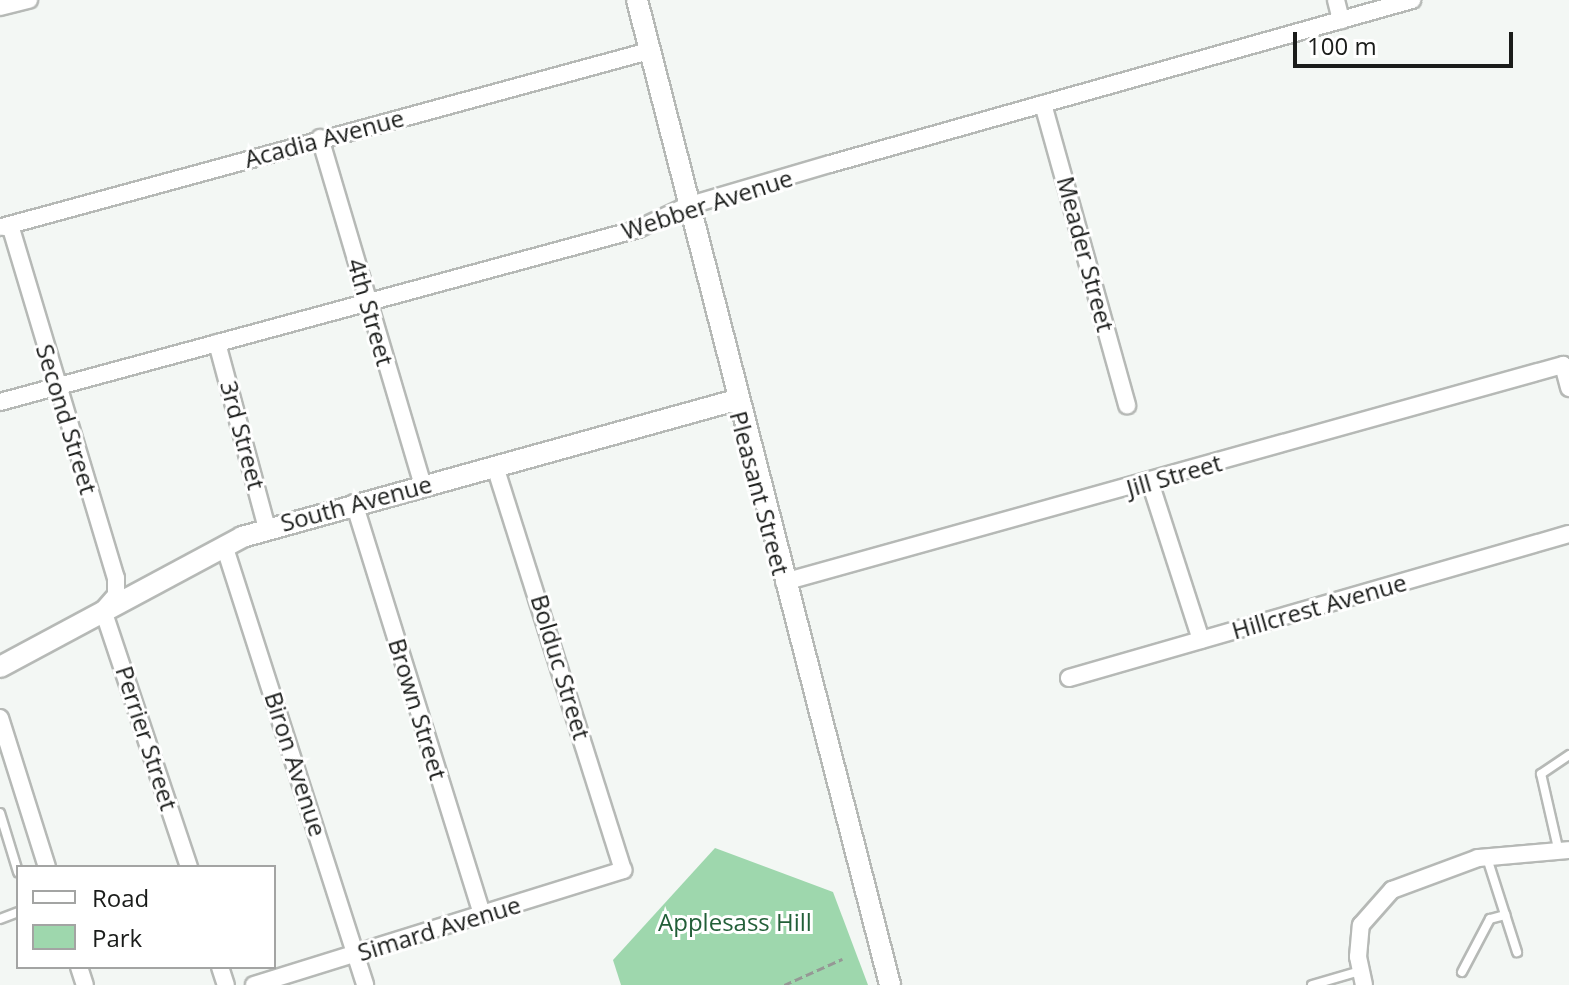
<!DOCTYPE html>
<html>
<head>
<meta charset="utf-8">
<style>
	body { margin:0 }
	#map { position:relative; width:1569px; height:985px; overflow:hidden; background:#f3f7f4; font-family:"Open Sans",sans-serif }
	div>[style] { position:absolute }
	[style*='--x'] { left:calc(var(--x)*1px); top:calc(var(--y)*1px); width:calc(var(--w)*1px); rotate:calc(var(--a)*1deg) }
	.green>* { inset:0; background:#9ed7ad }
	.path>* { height:3px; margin-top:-1.5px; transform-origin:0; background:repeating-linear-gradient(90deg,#959895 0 8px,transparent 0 12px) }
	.roads { filter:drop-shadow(2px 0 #b6b9b6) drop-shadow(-2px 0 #b6b9b6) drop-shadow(0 2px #b6b9b6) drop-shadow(0 -2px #b6b9b6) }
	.service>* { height:8px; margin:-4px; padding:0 4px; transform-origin:4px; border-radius:4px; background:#fff }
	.minor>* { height:16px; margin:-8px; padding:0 8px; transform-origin:8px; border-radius:8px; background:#fff }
	.tertiary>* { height:20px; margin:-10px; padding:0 10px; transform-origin:10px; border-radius:10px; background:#fff }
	span { translate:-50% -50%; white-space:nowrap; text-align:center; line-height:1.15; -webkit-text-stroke:6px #fff; paint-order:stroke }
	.street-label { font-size:24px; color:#1a1c1a }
	.park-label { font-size:24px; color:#225f38 }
	.legend { position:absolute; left:16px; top:865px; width:260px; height:104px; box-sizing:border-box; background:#fff; border:2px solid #a3a4a3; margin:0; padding:10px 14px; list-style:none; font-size:24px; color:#1a1c1a }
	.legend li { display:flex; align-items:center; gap:16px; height:40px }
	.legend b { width:40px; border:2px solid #a3a4a3 }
	.scale { position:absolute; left:1293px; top:32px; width:220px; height:36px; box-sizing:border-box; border:4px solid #1a1c1a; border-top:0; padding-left:10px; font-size:24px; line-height:28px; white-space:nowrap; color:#1a1c1a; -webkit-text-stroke:6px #fff; paint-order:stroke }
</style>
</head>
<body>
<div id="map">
	<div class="green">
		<i style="clip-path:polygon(715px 848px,833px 892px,868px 985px,621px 985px,613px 960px)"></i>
	</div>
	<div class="path">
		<i style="--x:784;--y:985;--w:64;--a:-24.1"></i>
	</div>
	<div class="roads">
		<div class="service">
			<i style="--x:0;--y:813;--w:62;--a:73"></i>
			<i style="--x:1558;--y:848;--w:76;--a:-102.9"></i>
			<i style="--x:1541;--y:774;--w:34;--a:-34"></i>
			<i style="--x:1487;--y:858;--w:99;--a:72.3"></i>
			<i style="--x:0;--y:919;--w:19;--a:-21"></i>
			<i style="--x:1462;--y:972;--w:60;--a:-62.2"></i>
			<i style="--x:1490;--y:919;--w:16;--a:-15"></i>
			<i style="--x:1312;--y:985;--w:50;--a:-16.3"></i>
		</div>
		<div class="minor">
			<i style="--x:1336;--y:0;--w:21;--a:76"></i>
			<i style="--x:0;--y:7;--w:30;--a:-14"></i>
			<i style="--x:1043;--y:104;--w:313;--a:74.4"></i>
			<i style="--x:320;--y:138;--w:362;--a:73.5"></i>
			<i style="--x:10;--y:225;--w:369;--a:73.3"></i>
			<i style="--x:116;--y:578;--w:17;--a:90"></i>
			<i style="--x:116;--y:595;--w:20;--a:131"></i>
			<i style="--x:103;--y:610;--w:271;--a:71.5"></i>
			<i style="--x:2;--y:227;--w:671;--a:-15.22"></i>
			<i style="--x:217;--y:343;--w:192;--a:74.9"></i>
			<i style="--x:0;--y:402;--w:661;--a:-15.17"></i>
			<i style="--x:638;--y:229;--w:54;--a:-25.1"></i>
			<i style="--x:687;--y:206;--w:149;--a:-16.4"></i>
			<i style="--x:830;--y:164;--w:605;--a:-15.74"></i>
			<i style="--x:1150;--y:482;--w:166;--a:72.1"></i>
			<i style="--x:354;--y:503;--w:431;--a:72.7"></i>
			<i style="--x:224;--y:545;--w:462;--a:72.2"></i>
			<i style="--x:784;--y:582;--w:809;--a:-15.57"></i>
			<i style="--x:1563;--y:365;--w:24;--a:75"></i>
			<i style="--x:1069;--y:678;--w:520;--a:-16.07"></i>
			<i style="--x:0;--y:718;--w:156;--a:72.5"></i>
			<i style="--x:79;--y:967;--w:19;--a:72"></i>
			<i style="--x:220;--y:967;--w:19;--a:72"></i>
			<i style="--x:254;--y:985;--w:387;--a:-17.3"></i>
			<i style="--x:623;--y:870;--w:424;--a:-107.6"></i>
			<i style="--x:1364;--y:985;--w:29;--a:-102"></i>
			<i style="--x:1358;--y:957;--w:32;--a:-85"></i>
			<i style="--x:1361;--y:925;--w:47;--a:-48.5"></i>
			<i style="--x:1392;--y:890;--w:92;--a:-20.4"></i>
			<i style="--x:1478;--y:858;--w:91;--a:-5"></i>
		</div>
		<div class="tertiary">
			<i style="--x:637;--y:0;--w:1017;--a:75.59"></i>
			<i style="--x:0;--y:667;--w:275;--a:-28.2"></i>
			<i style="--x:242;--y:537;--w:513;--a:-15.5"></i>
		</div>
	</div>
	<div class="street-label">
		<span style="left:324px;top:138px;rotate:-15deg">Acadia Avenue</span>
		<span style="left:707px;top:204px;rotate:-18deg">Webber Avenue</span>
		<span style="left:1086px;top:254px;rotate:75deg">Meader Street</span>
		<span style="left:371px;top:312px;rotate:74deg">4th Street</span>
		<span style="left:67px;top:419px;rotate:73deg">Second Street</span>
		<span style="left:243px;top:435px;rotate:75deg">3rd Street</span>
		<span style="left:1174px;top:475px;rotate:-16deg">Jill Street</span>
		<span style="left:760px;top:493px;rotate:75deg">Pleasant Street</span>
		<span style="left:356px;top:503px;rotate:-15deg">South Avenue</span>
		<span style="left:1319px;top:606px;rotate:-16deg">Hillcrest Avenue</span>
		<span style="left:561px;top:667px;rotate:73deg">Bolduc Street</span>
		<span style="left:418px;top:709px;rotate:73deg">Brown Street</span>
		<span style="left:147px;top:738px;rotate:72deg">Perrier Street</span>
		<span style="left:296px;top:764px;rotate:72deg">Biron Avenue</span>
		<span style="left:439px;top:928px;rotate:-17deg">Simard Avenue</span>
	</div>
	<div class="park-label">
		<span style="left:735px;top:922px">Applesass Hill</span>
	</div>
	<ul class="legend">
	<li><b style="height:10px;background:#fff"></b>Road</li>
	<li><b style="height:22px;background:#9ed7ad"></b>Park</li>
	</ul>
	<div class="scale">100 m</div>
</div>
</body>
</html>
